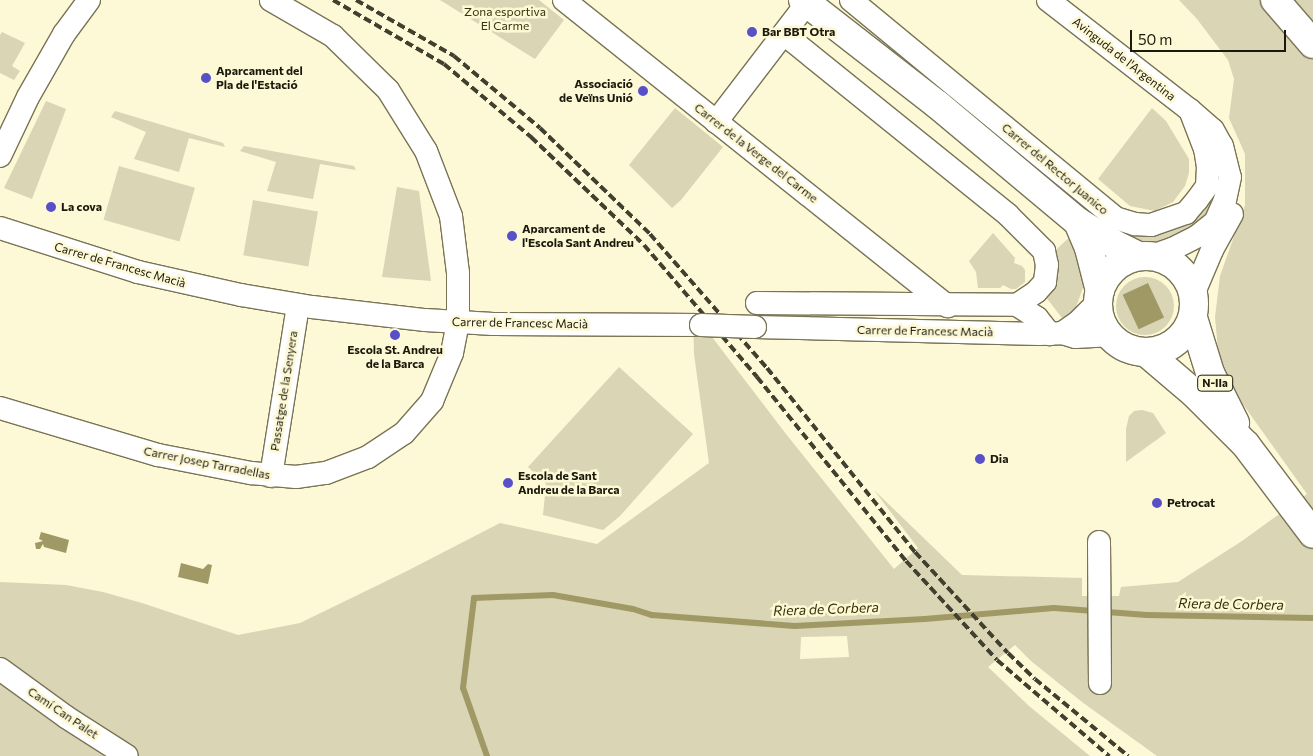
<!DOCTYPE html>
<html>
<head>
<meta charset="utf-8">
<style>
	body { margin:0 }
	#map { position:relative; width:1313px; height:756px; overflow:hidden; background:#fdf8d5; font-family:Commissioner,sans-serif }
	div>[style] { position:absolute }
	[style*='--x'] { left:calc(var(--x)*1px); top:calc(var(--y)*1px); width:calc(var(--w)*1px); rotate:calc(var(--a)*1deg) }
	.green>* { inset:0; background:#d9d5b5; transform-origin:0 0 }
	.round { border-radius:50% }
	.water>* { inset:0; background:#a09965; transform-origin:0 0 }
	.stream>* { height:6px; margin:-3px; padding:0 3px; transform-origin:3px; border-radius:3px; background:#a09965 }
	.roads { filter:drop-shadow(1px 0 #797455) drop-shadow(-1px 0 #797455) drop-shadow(0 1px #797455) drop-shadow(0 -1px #797455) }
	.street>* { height:22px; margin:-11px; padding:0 11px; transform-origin:11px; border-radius:11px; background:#fff }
	.secondary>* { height:28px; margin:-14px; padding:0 14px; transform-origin:14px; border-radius:14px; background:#fff }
	.secondary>.ring { margin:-14px; padding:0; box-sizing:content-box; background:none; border:28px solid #fff; border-radius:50% }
	.primary>* { height:28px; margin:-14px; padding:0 14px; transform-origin:14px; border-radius:14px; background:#fff }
	.highway>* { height:28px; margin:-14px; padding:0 14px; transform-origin:14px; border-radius:14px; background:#fff }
	.rail>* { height:4px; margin-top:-2px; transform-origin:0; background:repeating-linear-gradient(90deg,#413f2e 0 8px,transparent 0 12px) }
	.bridges { filter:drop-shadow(1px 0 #797455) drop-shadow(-1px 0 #797455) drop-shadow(0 1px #797455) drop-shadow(0 -1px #797455) }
	.street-bridge>* { height:22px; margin:-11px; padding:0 11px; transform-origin:11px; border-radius:11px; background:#fff }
	.dots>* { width:14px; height:14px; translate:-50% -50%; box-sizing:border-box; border:2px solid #fdf8d5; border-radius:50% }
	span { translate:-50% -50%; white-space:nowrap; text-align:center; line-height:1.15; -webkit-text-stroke:5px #fdf8d5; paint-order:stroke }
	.shield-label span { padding:1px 4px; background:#fdf8d5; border:1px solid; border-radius:4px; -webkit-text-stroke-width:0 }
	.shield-label { font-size:11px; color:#1b190c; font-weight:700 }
	.park-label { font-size:12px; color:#383206 }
	.poi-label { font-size:12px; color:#1b190c; font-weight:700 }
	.left { translate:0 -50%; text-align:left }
	.right { translate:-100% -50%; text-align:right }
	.street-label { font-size:12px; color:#1b190c }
	.water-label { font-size:14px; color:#363004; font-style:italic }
	.scale { position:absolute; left:1130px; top:30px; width:156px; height:22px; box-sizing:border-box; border:2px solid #1b190c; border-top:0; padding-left:6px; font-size:15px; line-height:18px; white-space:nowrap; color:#1b190c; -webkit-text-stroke:4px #fdf8d5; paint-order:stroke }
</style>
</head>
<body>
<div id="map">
	<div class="green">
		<i style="clip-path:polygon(440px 0,539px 0,564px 20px,535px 59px)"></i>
		<i style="clip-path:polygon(evenodd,1179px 0,1313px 0,1313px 756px,1157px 756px,1082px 702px,1031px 661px,1015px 645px,988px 667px,1029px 706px,1090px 756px,0 756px,0 582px,66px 585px,103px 592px,142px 603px,238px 635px,300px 623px,407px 571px,500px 523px,597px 544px,709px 463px,694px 354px,693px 312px,786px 434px,894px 569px,918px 548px,874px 490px,962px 575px,1082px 578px,1082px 596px,1119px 596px,1121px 587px,1178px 582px,1242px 541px,1307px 494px,1220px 372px,1215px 317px,1220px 276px,1245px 205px,1245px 154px,1229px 118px,1234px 79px,1228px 60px,1197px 19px,1179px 0,847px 636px,849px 657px,800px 659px,801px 637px,847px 636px)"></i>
		<i style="clip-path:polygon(2px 32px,25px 43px,12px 66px,20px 71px,14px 80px,0 73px,0 35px)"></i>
		<i style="clip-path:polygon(46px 101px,66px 109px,32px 199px,4px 188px)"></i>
		<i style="clip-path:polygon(675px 108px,723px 147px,681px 200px,672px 208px,629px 165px)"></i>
		<i style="clip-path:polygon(1152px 108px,1166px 121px,1189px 159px,1189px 173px,1185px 186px,1173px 202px,1155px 211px,1130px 206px,1098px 179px)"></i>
		<i style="clip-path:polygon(115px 111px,223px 143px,225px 147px,189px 138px,179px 172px,134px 159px,146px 132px,111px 117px)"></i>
		<i style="clip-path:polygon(244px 146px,354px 166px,356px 170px,320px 164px,313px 199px,267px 191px,276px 162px,240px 151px)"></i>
		<i style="left:119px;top:166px;width:79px;height:56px;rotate:16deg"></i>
		<i style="clip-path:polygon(1219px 184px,1213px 206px,1200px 223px,1165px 241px,1131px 242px,1132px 231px)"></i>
		<i style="clip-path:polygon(397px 187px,419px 191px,431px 281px,382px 277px)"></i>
		<i style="left:253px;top:200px;width:66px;height:56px;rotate:10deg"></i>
		<i style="clip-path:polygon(993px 233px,1015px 258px,1014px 263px,1022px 266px,1025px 270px,1025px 282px,1016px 289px,1011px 289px,1003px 285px,1000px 288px,978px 288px,976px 272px,969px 261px)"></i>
		<i style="clip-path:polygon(1072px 235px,1085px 282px,1076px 307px,1071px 314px,1062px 318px,1042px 292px,1049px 256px)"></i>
		<i class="round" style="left:1116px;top:277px;width:58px;height:58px"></i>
		<i style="clip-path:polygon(619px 367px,693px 434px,620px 516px,603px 530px,543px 515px,546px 484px,528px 467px)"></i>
		<i style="clip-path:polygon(1142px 410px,1153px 413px,1166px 433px,1126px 462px,1126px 429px,1129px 416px,1134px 411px)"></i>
	</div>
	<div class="water">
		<i style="left:1148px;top:283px;width:38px;height:28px;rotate:65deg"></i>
		<i style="clip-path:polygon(41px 532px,69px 540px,66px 553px,44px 547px,43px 544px,40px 549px,36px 549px,35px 543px,43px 541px,39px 539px)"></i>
		<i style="clip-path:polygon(181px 563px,203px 569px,208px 564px,212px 565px,208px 584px,178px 577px)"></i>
	</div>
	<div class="stream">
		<i style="--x:487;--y:756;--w:72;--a:-109.4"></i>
		<i style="--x:463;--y:688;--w:91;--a:-83"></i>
		<i style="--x:474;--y:598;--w:79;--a:-2.2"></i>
		<i style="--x:553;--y:595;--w:81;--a:9.9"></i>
		<i style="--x:633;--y:609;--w:20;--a:18"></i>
		<i style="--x:652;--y:615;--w:143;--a:4.4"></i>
		<i style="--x:795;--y:626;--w:130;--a:-3.1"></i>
		<i style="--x:925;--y:619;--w:129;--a:-4.9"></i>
		<i style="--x:1054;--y:608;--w:93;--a:4.3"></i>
		<i style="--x:1147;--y:615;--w:166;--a:1"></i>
	</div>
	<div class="roads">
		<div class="street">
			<i style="--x:564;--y:0;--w:491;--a:38.6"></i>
			<i style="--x:851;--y:0;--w:342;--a:39.5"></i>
			<i style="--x:1115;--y:218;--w:21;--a:17"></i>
			<i style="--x:1135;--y:224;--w:16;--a:4"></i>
			<i style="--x:1151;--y:225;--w:37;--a:-19"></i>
			<i style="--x:1186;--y:213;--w:17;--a:-50"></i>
			<i style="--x:1197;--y:200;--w:17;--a:-54"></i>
			<i style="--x:1207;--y:186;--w:19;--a:-87"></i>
			<i style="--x:1208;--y:167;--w:18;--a:-99"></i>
			<i style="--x:1205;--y:149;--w:42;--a:-111"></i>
			<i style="--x:1048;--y:0;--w:180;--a:37.8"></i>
			<i style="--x:1190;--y:110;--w:30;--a:41"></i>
			<i style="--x:1213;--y:130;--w:18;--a:61"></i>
			<i style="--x:1222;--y:146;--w:32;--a:76"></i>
			<i style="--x:1230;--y:177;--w:24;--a:102"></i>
			<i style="--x:1225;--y:200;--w:24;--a:114"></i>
			<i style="--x:1215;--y:222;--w:22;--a:141"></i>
			<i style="--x:1198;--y:236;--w:29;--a:153"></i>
			<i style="--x:1172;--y:249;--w:24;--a:161"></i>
			<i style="--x:784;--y:34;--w:288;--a:38.9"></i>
			<i style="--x:1008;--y:215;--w:51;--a:45"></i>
			<i style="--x:1044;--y:251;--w:14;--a:78"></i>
			<i style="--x:1047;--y:265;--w:17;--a:97"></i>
			<i style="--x:1045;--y:282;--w:13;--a:132"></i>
			<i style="--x:1036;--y:292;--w:23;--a:146"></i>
			<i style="--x:716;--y:122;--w:150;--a:-52.6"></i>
			<i style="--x:0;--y:156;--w:65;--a:-64.6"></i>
			<i style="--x:28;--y:97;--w:73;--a:-60.3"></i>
			<i style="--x:64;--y:34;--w:42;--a:-53.7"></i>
			<i style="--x:0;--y:228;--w:145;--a:17.7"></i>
			<i style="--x:138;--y:272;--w:106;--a:12.6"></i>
			<i style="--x:241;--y:295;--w:72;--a:9.6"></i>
			<i style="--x:312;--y:307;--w:114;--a:6.6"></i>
			<i style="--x:425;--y:320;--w:68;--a:3.4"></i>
			<i style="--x:493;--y:324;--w:208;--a:0.3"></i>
			<i style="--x:1193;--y:295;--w:49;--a:-67.1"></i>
			<i style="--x:1212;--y:250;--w:41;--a:-60.9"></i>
			<i style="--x:757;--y:303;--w:260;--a:0.4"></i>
			<i style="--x:1017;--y:305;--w:24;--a:33"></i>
			<i style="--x:1037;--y:318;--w:21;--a:51"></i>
			<i style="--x:755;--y:327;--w:284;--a:1.4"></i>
			<i style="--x:1039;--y:334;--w:23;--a:-2"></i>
			<i style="--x:1062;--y:333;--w:14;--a:17"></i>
			<i style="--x:1075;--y:337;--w:34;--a:-3"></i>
			<i style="--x:1062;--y:333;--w:18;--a:-34"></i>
			<i style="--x:1077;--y:323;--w:30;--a:-45"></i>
			<i style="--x:0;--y:408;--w:165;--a:16.6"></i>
			<i style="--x:158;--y:455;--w:95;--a:11"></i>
			<i style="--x:251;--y:473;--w:45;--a:5.1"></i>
			<i style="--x:296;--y:477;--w:30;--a:-8"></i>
			<i style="--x:326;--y:473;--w:45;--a:-20.9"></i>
			<i style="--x:368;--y:457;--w:43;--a:-33.7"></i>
			<i style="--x:404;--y:433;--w:43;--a:-48.8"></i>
			<i style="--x:432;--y:401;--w:52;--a:-67.4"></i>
			<i style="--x:452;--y:353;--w:32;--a:-79"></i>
			<i style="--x:458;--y:322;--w:49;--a:-90"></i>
			<i style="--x:458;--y:273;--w:57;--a:-97"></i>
			<i style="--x:451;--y:216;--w:70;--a:-111"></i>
			<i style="--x:426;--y:151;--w:72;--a:-121.9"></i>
			<i style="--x:388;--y:90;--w:77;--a:-135.5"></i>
			<i style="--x:333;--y:36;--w:72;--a:-149.9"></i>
			<i style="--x:271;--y:476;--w:173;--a:-81"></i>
			<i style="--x:1099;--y:542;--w:141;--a:89.6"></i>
			<i style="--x:0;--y:669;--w:82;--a:36"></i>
			<i style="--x:66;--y:717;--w:72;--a:32.6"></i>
		</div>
		<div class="secondary">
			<i style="--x:803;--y:0;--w:171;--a:37.9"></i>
			<i style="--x:938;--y:105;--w:182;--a:39.9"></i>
			<i style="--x:1078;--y:222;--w:42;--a:31.4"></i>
			<i style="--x:1114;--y:244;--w:28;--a:26"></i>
			<i style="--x:1078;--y:222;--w:28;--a:67"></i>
			<i style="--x:1089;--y:248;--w:44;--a:75.7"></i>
			<i class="ring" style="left:1098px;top:256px;width:68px;height:68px"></i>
		</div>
		<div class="primary">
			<i style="--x:1193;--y:318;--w:58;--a:72.8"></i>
			<i style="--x:1210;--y:373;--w:56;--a:63.4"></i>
			<i style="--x:1147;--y:353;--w:63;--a:40.5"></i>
			<i style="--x:1195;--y:394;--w:72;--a:45"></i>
			<i style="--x:1246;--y:445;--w:111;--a:53"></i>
		</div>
		<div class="highway">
			<i style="--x:1275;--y:0;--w:58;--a:49.2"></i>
		</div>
	</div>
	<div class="rail">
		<i style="--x:333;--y:0;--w:128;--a:30"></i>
		<i style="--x:444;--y:64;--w:114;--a:40"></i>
		<i style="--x:531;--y:137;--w:156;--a:43.7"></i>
		<i style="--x:644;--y:245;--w:174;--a:49.4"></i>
		<i style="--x:757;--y:377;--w:237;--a:51"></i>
		<i style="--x:906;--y:561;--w:134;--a:47.4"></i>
		<i style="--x:997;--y:660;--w:148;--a:40.6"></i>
		<i style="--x:356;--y:0;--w:113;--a:29.7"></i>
		<i style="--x:454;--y:56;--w:112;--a:39.9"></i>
		<i style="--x:540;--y:128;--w:153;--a:43.9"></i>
		<i style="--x:650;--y:234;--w:178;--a:48.9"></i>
		<i style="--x:767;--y:368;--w:236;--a:51.2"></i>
		<i style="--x:915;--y:552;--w:137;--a:47.4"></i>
		<i style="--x:1008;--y:653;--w:37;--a:44"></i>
		<i style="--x:1035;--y:679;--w:121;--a:39.6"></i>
	</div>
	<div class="bridges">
		<div class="street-bridge">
			<i style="--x:701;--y:325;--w:54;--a:2.1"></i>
		</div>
	</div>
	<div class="dots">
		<i style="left:752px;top:32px;background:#5850c8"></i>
		<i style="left:206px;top:78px;background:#5850c8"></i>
		<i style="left:643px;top:91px;background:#5850c8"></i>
		<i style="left:51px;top:207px;background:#5850c8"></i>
		<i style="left:512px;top:236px;background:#5850c8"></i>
		<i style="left:395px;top:335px;background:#5850c8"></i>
		<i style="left:980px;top:459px;background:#5850c8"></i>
		<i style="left:508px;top:483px;background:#5850c8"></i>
		<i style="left:1157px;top:503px;background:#5850c8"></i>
	</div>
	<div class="shield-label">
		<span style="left:1215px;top:383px">N-IIa</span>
	</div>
	<div class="park-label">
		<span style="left:505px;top:19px">Zona esportiva<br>El Carme</span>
	</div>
	<div class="poi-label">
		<span class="left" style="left:762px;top:32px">Bar BBT Otra</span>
		<span class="left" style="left:216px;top:78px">Aparcament del<br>Pla de l'Estació</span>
		<span class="right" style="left:633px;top:91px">Associació<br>de Veïns Unió</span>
		<span class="left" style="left:61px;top:207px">La cova</span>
		<span class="left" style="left:522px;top:236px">Aparcament de<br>l'Escola Sant Andreu</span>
		<span style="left:395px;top:357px">Escola St. Andreu<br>de la Barca</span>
		<span class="left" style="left:990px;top:459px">Dia</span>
		<span class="left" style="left:518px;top:483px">Escola de Sant<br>Andreu de la Barca</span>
		<span class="left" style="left:1167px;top:503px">Petrocat</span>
	</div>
	<div class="street-label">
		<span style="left:1124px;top:59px;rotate:38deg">Avinguda de l'Argentina</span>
		<span style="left:756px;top:153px;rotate:38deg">Carrer de la Verge del Carme</span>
		<span style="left:1055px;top:169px;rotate:40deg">Carrer del Rector Juanico</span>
		<span style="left:120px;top:265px;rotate:16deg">Carrer de Francesc Macià</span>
		<span style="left:520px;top:323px;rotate:1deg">Carrer de Francesc Macià</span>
		<span style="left:925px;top:331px;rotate:1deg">Carrer de Francesc Macià</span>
		<span style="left:284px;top:391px;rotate:-81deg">Passatge de la Senyera</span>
		<span style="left:207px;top:463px;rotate:11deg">Carrer Josep Tarradellas</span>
		<span style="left:63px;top:713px;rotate:34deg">Camí Can Palet</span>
	</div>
	<div class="water-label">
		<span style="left:1231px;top:604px;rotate:1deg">Riera de Corbera</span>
		<span style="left:826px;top:609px;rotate:-2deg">Riera de Corbera</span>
	</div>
	<div class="scale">50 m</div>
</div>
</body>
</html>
